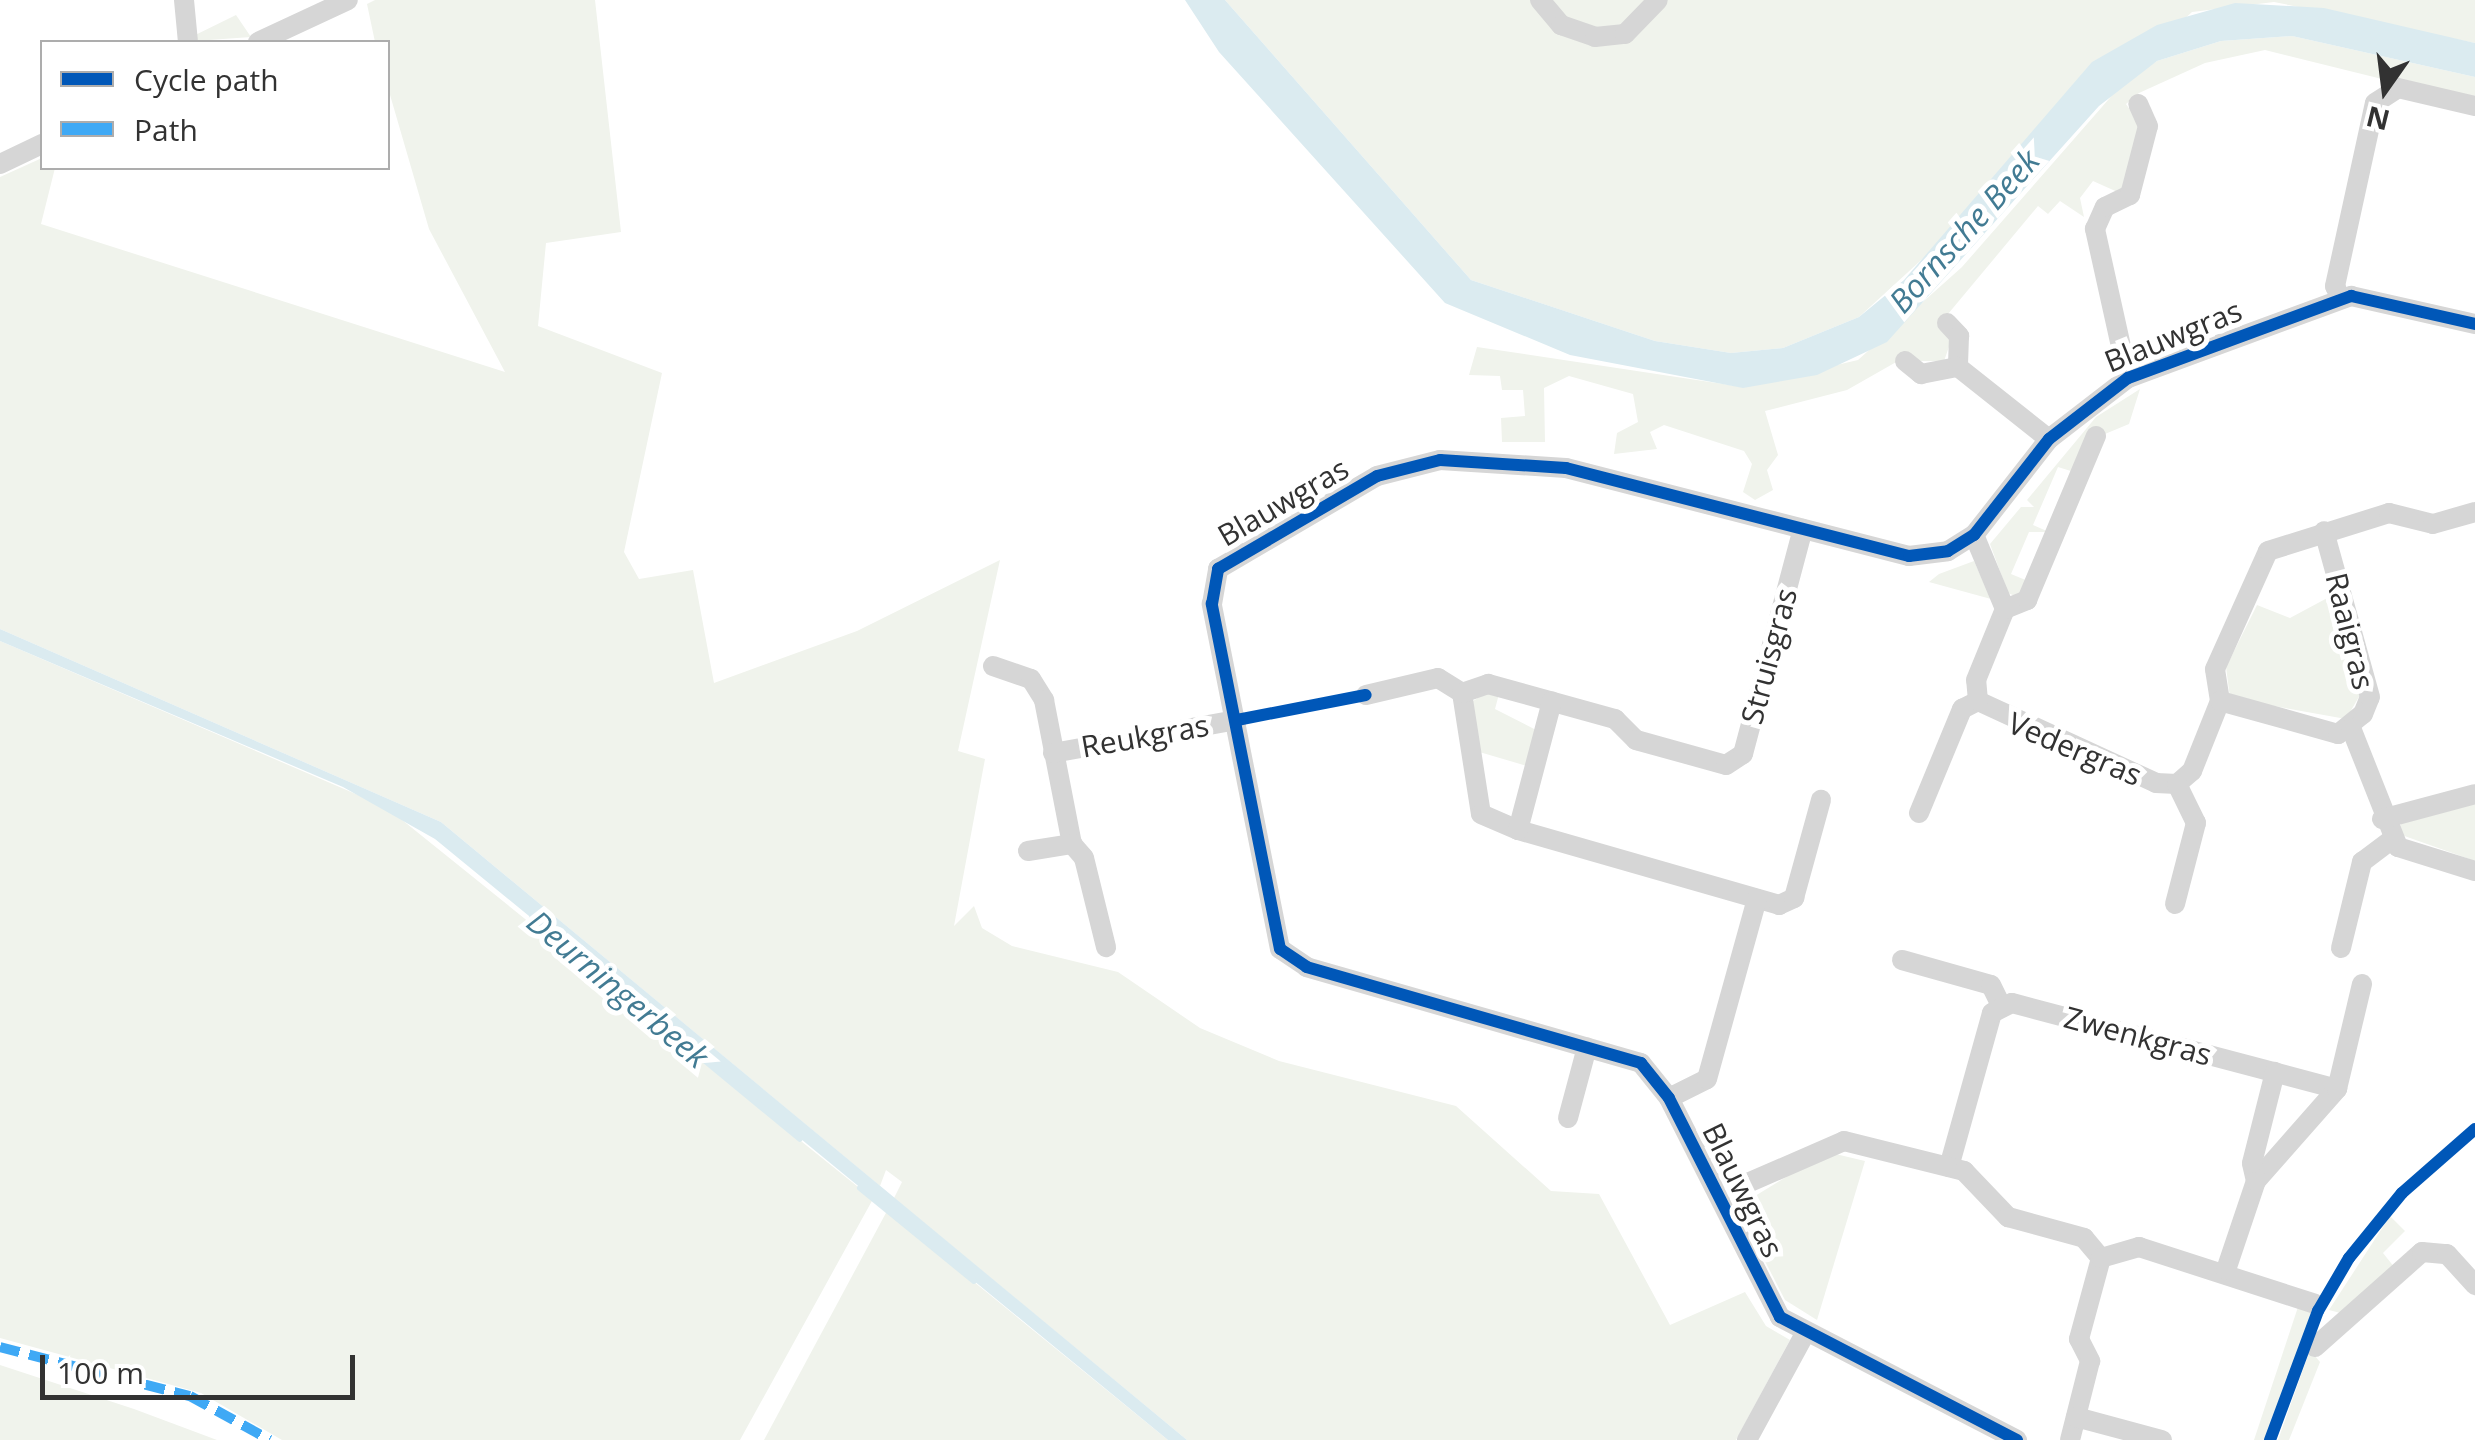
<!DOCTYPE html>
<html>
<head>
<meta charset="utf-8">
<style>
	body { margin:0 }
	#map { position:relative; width:2475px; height:1440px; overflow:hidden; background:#fff; font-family:"Open Sans",sans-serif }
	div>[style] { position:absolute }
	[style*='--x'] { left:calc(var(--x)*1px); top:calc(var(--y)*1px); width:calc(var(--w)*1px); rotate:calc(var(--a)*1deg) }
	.green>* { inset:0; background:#f0f3ec }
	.water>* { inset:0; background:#dbebf0 }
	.stream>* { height:6px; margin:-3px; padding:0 3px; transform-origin:3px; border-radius:3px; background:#dbebf0 }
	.minor>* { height:20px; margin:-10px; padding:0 10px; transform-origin:10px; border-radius:10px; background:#d6d6d6 }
	.quiet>* { height:10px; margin-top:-5px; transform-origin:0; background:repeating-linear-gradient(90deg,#3fa9f5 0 20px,transparent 0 30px) }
	.cycleway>* { height:12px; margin:-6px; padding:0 6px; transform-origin:6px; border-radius:6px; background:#0057b8 }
	span { translate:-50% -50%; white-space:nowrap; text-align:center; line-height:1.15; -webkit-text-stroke:10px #fff; paint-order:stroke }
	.street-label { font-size:30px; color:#323232 }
	.water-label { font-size:32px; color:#427b93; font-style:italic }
	.legend { position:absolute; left:40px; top:40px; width:350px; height:130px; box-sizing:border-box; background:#fff; border:2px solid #adadad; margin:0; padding:12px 18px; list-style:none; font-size:30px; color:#323232 }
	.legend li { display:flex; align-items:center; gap:20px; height:50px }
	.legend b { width:50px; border:2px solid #adadad }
	.north { position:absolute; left:2335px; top:40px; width:100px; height:100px; -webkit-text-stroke:8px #fff; paint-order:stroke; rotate:194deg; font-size:28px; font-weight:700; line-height:40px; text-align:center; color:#323232 }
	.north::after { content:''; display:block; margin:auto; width:35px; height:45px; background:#323232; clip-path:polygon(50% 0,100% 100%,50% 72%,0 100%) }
	.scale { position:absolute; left:40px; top:1355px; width:315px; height:45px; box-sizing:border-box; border:5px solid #323232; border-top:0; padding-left:12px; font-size:30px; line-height:35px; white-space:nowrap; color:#323232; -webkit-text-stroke:8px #fff; paint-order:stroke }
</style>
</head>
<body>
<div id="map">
	<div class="green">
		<i style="clip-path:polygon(375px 0,595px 0,621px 232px,546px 243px,538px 326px,662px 373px,624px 552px,639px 579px,693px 570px,714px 683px,857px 631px,1000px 560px,958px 751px,985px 759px,954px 926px,974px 906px,982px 928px,1012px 946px,1118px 972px,1200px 1028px,1279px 1061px,1456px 1106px,1551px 1191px,1599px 1194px,1670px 1325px,1745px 1292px,1766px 1326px,1790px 1340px,1736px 1440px,1187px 1440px,894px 1198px,902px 1182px,886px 1170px,880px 1186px,441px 822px,0 629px,0 177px,42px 158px,42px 168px,55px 168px,41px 224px,505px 372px,429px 229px,388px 88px,388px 42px,375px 42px,367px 4px)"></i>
		<i style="clip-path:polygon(1225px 0,2475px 0,2475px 43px,2274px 2px,2192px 12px,1859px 317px,1783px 348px,1731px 353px,1655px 341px,1471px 280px)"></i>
		<i style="clip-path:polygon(236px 15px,251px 37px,181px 42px)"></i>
		<i style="clip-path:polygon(2292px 36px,2475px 77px,2475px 102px,2265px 50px,2205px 63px,2139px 93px,2126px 104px,2141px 126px,2122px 194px,2093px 181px,2080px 198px,2084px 217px,2060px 201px,2048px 214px,2038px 206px,1938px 326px,1951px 341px,1944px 361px,1898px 361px,1847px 390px,1765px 411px,1778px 455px,1767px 470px,1773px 490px,1755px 500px,1743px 492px,1752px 464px,1744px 451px,1664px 425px,1650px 432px,1657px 449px,1614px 454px,1617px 433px,1638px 422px,1633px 394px,1569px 376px,1544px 388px,1545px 442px,1502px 442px,1501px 418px,1525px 416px,1523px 390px,1502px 390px,1500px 376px,1469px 375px,1477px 347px,1743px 387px,1858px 360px,1962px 267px,2122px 84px,2157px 61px,2221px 41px)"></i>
		<i style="clip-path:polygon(2140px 389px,2129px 424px,2105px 434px,2074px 472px,2058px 467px,2033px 525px,2049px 532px,2029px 532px,2011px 574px,2028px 581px,2017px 597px,2008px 593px,1990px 544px,2021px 507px,2034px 507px,2027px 500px,2096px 417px)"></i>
		<i style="clip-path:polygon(1974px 561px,1991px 599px,1929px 582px,1939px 574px)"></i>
		<i style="clip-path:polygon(2331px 596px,2360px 695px,2346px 719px,2230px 698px,2226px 667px,2257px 605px,2290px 618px)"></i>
		<i style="clip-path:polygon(0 641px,386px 807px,873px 1199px,740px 1440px,282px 1440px,201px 1393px,0 1338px)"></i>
		<i style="clip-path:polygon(1487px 692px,1499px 694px,1495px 709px,1538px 731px,1527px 766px,1476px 751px,1473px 701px)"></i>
		<i style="clip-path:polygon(2475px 802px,2475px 861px,2396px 833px,2404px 819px)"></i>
		<i style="clip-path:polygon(1827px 1152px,1865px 1161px,1817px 1320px,1785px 1300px,1737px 1207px)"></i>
		<i style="clip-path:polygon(887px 1211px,1168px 1440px,764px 1440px)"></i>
		<i style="clip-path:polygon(2390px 1216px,2405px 1231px,2383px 1253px,2395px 1268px,2344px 1314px,2329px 1310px)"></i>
		<i style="clip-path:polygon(2298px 1307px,2313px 1311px,2265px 1440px,2254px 1440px)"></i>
		<i style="clip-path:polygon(2310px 1350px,2320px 1362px,2289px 1440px,2278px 1440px)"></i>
		<i style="clip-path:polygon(0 1365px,134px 1409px,217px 1440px,0 1440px)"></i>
	</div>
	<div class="water">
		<i style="clip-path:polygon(1185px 0,1225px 0,1471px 280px,1655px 341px,1731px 353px,1783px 348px,1859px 317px,1904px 280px,2092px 62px,2157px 25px,2235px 3px,2324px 8px,2475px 43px,2475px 77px,2292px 36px,2221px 41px,2157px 61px,2099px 106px,1887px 342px,1817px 375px,1743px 388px,1570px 355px,1445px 303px,1219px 52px)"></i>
		<i style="clip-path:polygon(0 629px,441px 822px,1187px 1440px,1168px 1440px,435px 839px,343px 787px,0 641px)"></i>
	</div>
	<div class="stream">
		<i style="--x:532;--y:918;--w:347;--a:39.5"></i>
		<i style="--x:860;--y:1188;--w:147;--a:39.2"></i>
	</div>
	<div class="minor">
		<i style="--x:184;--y:0;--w:42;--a:84.6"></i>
		<i style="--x:1540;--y:0;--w:33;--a:50"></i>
		<i style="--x:1561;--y:25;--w:36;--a:19"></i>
		<i style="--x:1595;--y:37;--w:30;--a:-6"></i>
		<i style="--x:1625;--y:34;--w:47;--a:-45.9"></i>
		<i style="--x:258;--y:42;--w:99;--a:-25"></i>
		<i style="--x:0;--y:164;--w:47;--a:-25.5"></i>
		<i style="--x:2341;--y:299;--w:14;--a:-115"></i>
		<i style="--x:2335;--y:286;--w:187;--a:-77.7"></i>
		<i style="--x:2375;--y:103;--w:27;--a:-33"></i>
		<i style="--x:2398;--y:88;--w:79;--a:13.2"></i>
		<i style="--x:1947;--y:323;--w:18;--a:47"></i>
		<i style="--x:1959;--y:336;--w:31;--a:92"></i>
		<i style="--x:1905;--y:361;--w:21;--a:39"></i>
		<i style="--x:1921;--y:374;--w:38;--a:-11"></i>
		<i style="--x:1958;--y:367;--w:116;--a:38.4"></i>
		<i style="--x:2128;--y:378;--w:153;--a:-102.5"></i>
		<i style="--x:2095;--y:229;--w:24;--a:-66"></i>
		<i style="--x:2105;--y:207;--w:28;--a:-26"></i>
		<i style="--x:2130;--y:195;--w:71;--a:-75.4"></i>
		<i style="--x:2148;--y:126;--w:24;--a:-114"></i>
		<i style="--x:2005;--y:609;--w:24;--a:-22"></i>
		<i style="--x:2027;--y:600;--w:178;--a:-67.2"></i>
		<i style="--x:993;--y:666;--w:40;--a:18.9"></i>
		<i style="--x:1031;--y:679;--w:25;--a:58"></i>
		<i style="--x:1044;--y:700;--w:147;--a:79"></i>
		<i style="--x:1072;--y:844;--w:18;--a:49"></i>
		<i style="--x:1084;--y:858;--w:92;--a:76.1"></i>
		<i style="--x:1462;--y:693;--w:122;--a:81.1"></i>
		<i style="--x:1481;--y:814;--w:40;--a:23.4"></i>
		<i style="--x:1518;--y:830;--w:272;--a:16"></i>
		<i style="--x:1779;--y:905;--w:17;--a:-25"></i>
		<i style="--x:1794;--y:898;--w:102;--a:-74.6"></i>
		<i style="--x:1366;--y:695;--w:74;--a:-13.3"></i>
		<i style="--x:1438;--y:678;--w:28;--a:32"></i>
		<i style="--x:1462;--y:693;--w:28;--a:-19"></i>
		<i style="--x:1488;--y:684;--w:132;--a:15.4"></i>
		<i style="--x:1615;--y:719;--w:30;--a:45"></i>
		<i style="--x:1636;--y:740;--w:93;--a:15.5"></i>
		<i style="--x:1726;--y:765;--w:20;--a:-33"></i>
		<i style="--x:1743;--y:754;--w:233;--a:-75.1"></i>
		<i style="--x:1978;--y:701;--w:196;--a:24.7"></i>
		<i style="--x:2156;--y:783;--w:21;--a:3"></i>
		<i style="--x:2177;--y:784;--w:20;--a:-41"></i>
		<i style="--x:2192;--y:771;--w:75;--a:-68.2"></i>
		<i style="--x:2220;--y:701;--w:32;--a:-99"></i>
		<i style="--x:2215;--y:669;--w:129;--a:-65.8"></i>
		<i style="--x:2268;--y:551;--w:127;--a:-17.4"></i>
		<i style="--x:2389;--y:513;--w:45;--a:14"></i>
		<i style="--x:2433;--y:524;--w:44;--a:-15.9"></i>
		<i style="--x:2220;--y:701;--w:123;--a:15.6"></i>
		<i style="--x:2338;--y:734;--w:32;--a:-39"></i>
		<i style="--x:2363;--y:714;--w:18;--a:-68"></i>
		<i style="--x:2370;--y:697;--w:172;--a:-105.5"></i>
		<i style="--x:2351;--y:728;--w:128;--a:68.4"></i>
		<i style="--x:2398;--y:847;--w:81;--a:17.3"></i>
		<i style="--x:1053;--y:753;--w:187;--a:-10.2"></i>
		<i style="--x:1919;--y:813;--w:113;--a:-67.5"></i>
		<i style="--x:1962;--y:709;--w:18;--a:-27"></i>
		<i style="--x:1978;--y:701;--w:21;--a:-95"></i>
		<i style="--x:1976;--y:680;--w:77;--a:-67.8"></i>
		<i style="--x:2005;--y:609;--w:80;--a:-112.7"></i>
		<i style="--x:2382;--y:819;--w:96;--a:-15"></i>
		<i style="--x:1518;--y:830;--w:133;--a:-75.2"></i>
		<i style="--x:1028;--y:851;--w:45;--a:-9"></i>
		<i style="--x:2175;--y:904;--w:84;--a:-75.5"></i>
		<i style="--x:2196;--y:823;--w:43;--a:-116"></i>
		<i style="--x:2341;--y:948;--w:89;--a:-76.3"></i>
		<i style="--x:2362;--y:862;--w:38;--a:-37"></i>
		<i style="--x:1902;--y:960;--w:92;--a:15.7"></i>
		<i style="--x:1991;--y:985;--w:25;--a:64"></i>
		<i style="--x:1669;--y:1098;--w:42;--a:-26.6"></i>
		<i style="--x:1707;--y:1079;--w:187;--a:-74.5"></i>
		<i style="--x:1568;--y:1118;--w:73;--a:-75"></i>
		<i style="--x:1949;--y:1167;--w:160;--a:-74.4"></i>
		<i style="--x:1992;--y:1013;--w:22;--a:-27"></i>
		<i style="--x:2012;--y:1003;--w:336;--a:14.8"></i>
		<i style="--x:2256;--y:1181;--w:123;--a:-48.6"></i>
		<i style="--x:2337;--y:1089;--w:108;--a:-76.6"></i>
		<i style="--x:1720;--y:1195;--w:135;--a:-23.5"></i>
		<i style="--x:1844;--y:1141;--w:124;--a:14"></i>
		<i style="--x:1964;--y:1171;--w:64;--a:46.3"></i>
		<i style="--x:2008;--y:1217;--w:79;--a:15.4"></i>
		<i style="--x:2084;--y:1238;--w:26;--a:50"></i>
		<i style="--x:2101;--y:1258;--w:84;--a:105.2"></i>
		<i style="--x:2079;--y:1339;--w:25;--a:63"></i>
		<i style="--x:2090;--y:1361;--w:81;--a:104.2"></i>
		<i style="--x:2101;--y:1258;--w:40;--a:-16"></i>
		<i style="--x:2139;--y:1247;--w:185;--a:17.9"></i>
		<i style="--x:2226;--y:1270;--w:94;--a:-71.4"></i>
		<i style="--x:2256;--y:1181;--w:18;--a:-103"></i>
		<i style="--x:2252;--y:1163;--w:94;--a:-75.8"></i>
		<i style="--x:2315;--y:1347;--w:143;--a:-41.6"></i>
		<i style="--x:2422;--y:1252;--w:25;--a:5"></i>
		<i style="--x:2447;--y:1254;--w:42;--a:47.9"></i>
		<i style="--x:2076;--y:1417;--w:89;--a:15"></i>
		<i style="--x:1747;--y:1440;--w:123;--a:-61.4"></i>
		<i style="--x:2017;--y:1440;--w:267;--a:-152.6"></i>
		<i style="--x:1780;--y:1317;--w:246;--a:-116.9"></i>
		<i style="--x:1669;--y:1098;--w:45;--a:-128.7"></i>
		<i style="--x:1641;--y:1063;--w:348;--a:-164"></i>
		<i style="--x:1307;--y:967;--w:32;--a:-146"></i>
		<i style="--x:1280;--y:949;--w:352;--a:-101.2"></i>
		<i style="--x:1212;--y:604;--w:36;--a:-80"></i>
		<i style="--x:1218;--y:569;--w:184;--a:-30.3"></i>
		<i style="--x:1377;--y:476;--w:65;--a:-14.3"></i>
		<i style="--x:1440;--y:460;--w:126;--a:3.6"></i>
		<i style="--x:1566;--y:468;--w:354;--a:14.4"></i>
		<i style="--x:1909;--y:556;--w:39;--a:-7"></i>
		<i style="--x:1948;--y:551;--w:31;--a:-32"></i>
		<i style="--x:1974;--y:535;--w:122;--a:-52"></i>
		<i style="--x:2049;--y:439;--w:100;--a:-37.7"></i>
		<i style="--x:2128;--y:378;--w:238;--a:-20.2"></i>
		<i style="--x:2351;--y:296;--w:127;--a:12.7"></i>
	</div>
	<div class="quiet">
		<i style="--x:0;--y:1347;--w:196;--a:14.5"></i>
		<i style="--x:190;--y:1396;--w:91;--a:28.8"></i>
	</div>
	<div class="cycleway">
		<i style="--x:1237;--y:720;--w:131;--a:-11"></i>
		<i style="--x:2017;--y:1440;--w:267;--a:-152.6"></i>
		<i style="--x:1780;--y:1317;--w:246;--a:-116.9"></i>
		<i style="--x:1669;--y:1098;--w:45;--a:-128.7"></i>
		<i style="--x:1641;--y:1063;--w:348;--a:-164"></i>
		<i style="--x:1307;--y:967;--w:32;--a:-146"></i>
		<i style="--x:1280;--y:949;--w:352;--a:-101.2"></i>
		<i style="--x:1212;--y:604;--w:36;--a:-80"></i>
		<i style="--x:1218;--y:569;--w:184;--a:-30.3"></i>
		<i style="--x:1377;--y:476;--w:65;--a:-14.3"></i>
		<i style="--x:1440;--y:460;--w:126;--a:3.6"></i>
		<i style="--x:1566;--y:468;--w:354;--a:14.4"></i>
		<i style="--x:1909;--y:556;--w:39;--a:-7"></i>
		<i style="--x:1948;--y:551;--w:31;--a:-32"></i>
		<i style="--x:1974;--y:535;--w:122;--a:-52"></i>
		<i style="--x:2049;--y:439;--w:100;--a:-37.7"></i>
		<i style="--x:2128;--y:378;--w:238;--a:-20.2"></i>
		<i style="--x:2351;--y:296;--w:127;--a:12.7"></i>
		<i style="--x:2270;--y:1440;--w:138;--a:-69.6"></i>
		<i style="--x:2318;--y:1311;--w:61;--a:-59.7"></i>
		<i style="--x:2349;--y:1258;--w:84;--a:-50.8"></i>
		<i style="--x:2402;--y:1193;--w:97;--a:-41.2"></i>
	</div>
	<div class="street-label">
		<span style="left:2173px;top:336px;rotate:-22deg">Blauwgras</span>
		<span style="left:1283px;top:502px;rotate:-30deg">Blauwgras</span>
		<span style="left:2350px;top:631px;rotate:76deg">Raaigras</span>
		<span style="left:1769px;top:656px;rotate:-75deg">Struisgras</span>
		<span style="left:1145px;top:736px;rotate:-10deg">Reukgras</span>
		<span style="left:2075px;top:749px;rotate:23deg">Vedergras</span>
		<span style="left:2138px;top:1036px;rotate:15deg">Zwenkgras</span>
		<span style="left:1743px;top:1190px;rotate:64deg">Blauwgras</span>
	</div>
	<div class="water-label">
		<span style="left:1964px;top:231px;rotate:-48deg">Bornsche Beek</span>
		<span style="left:618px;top:989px;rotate:40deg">Deurningerbeek</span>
	</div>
	<ul class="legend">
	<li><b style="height:12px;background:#0057b8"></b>Cycle path</li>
	<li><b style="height:12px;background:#3fa9f5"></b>Path</li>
	</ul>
	<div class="north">N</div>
	<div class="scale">100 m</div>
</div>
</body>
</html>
